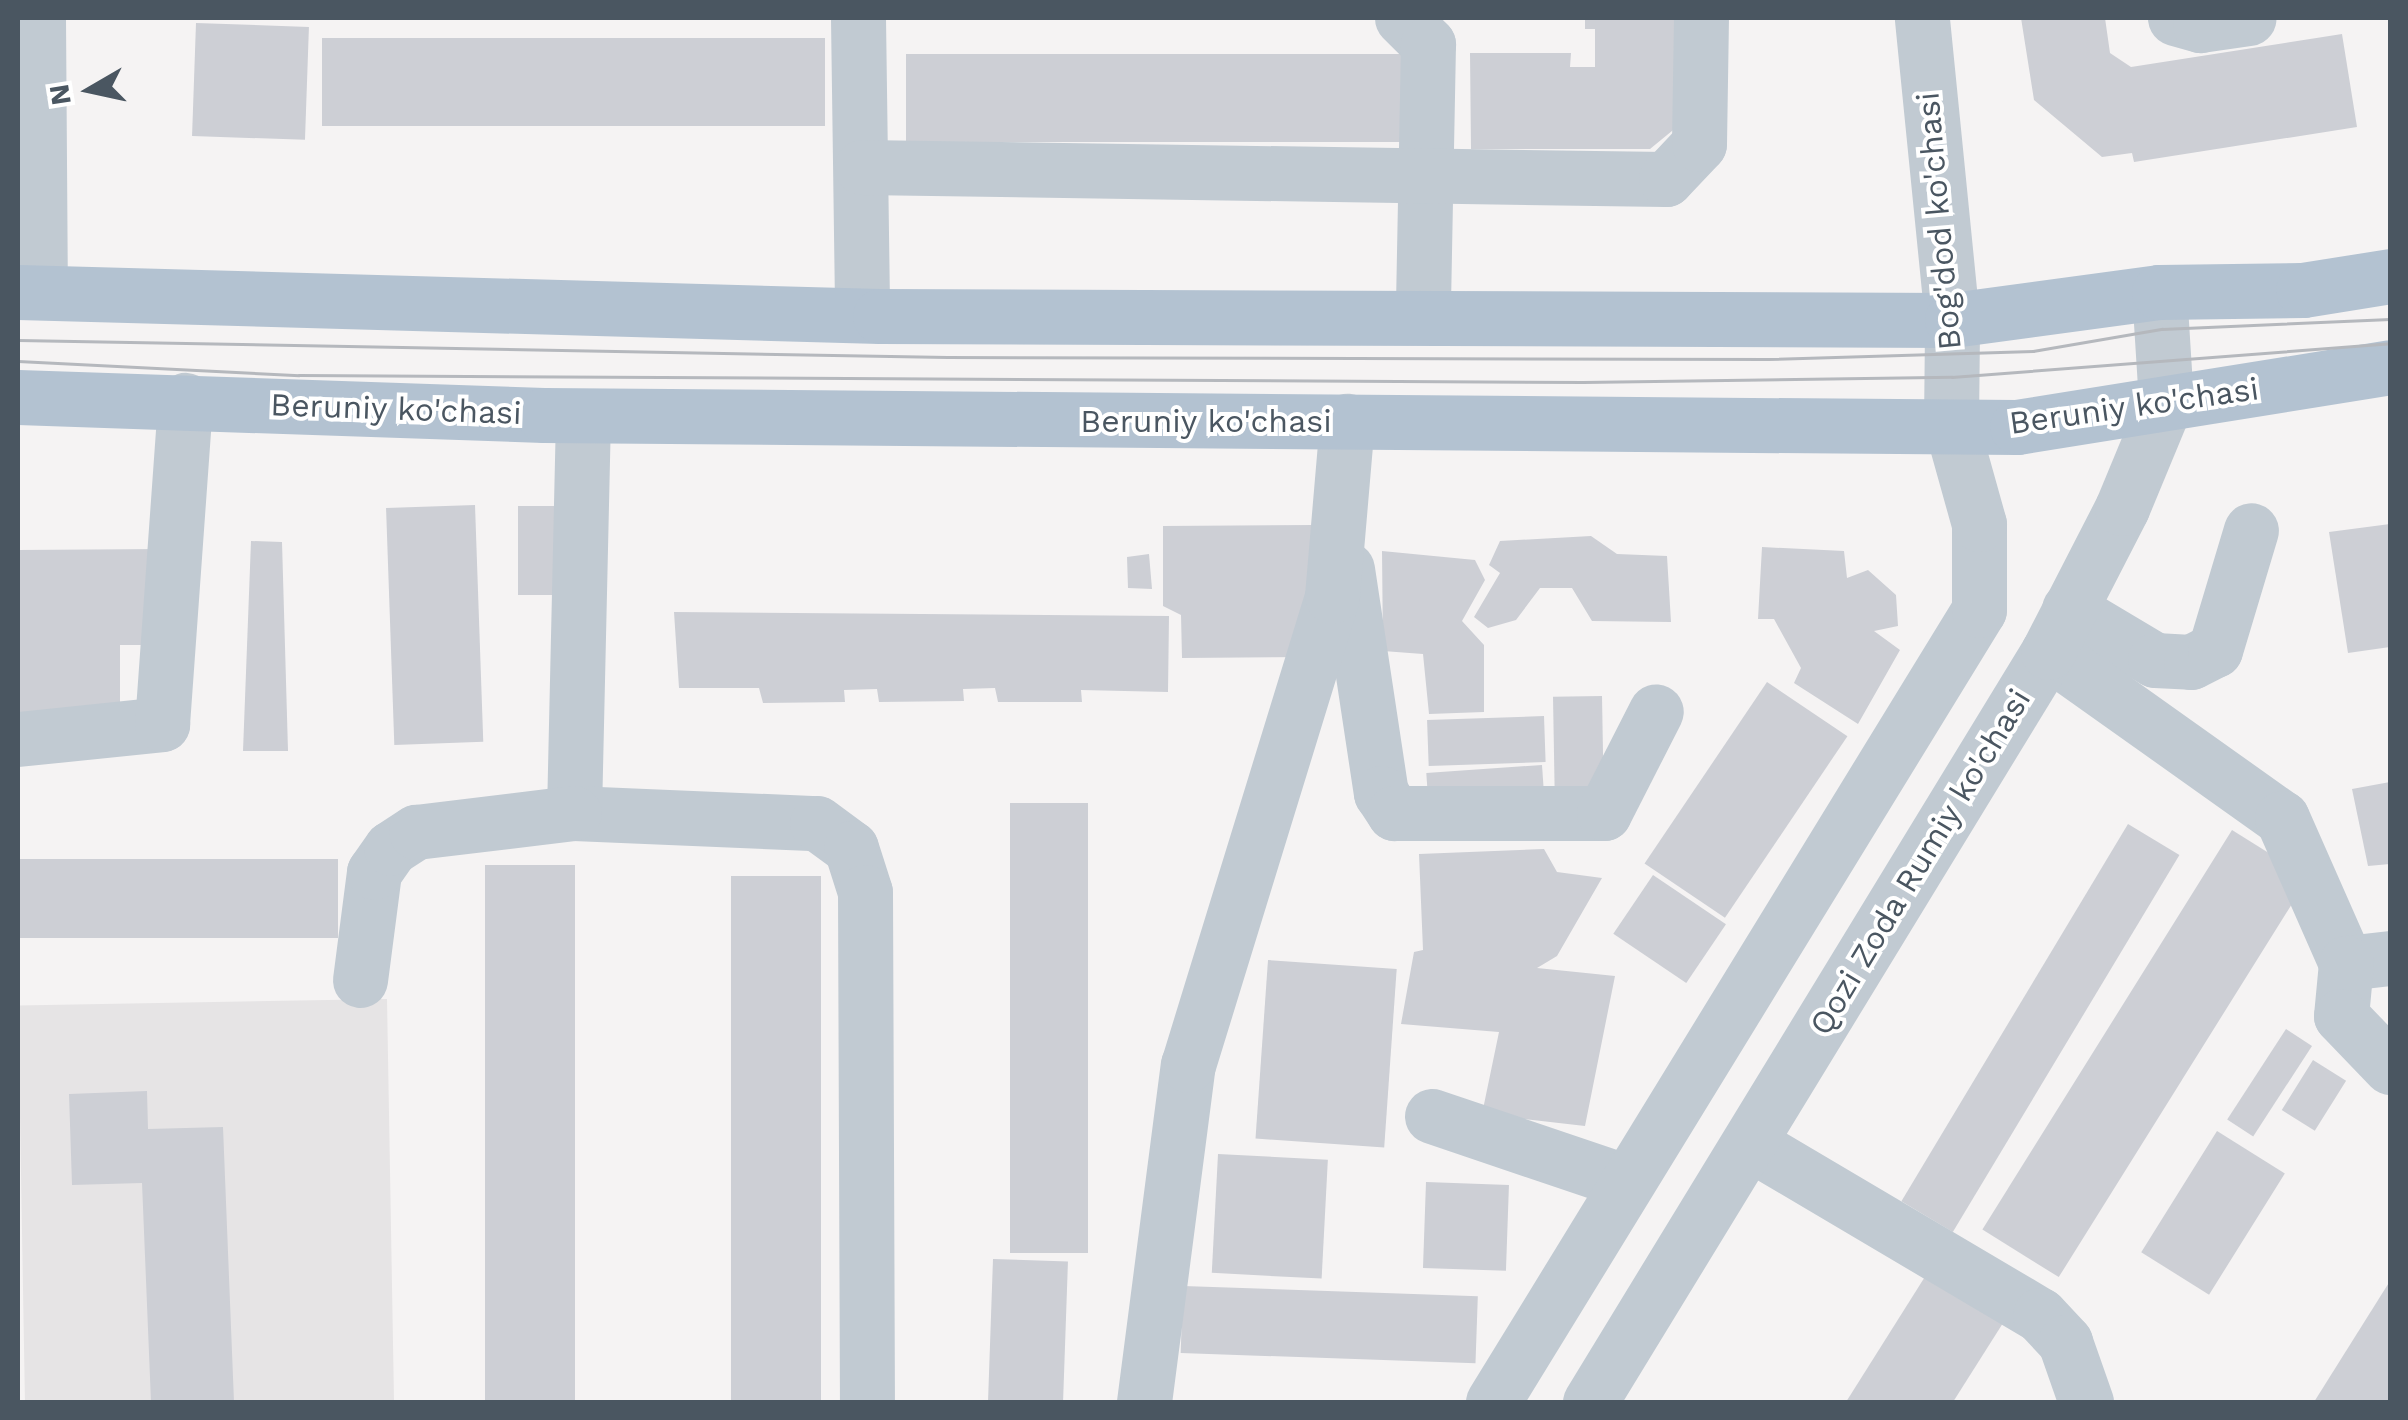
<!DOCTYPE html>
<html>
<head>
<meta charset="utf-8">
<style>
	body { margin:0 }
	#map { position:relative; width:2408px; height:1420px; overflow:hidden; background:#f5f3f3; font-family:"Work Sans",sans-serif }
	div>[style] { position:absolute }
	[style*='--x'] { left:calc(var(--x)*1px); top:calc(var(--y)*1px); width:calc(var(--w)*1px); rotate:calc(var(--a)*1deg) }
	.education>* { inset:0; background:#e6e4e5; transform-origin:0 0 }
	.building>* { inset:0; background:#cdcfd5; transform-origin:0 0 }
	.minor>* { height:55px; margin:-27.5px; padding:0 27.5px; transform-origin:27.5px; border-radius:27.5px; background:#c1cad2 }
	.major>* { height:55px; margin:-27.5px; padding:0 27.5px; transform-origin:27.5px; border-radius:27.5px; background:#b3c2d1 }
	.tram>* { height:2.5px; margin:-1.25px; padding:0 1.25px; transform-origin:1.25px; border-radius:1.25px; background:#b5b8bd }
	span { translate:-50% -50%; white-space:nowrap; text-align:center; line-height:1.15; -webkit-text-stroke:8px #fff; paint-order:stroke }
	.street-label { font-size:32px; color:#4a5661 }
	.frame { position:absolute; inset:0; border:20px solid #4a5661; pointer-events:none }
	.north { position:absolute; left:40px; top:40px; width:100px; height:100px; -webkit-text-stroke:8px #fff; paint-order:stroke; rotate:261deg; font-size:28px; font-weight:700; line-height:40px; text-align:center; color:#4a5661 }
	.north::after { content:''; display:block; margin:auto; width:35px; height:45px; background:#4a5661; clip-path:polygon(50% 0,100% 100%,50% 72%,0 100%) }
</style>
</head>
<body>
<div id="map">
	<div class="education">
		<i style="left:387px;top:999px;width:403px;height:369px;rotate:89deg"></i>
	</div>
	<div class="building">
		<i style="clip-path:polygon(1585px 18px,1678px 18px,1678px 126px,1650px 149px,1471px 149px,1470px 53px,1571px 53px,1570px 67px,1595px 67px,1595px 29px,1585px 29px)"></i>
		<i style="clip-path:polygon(2021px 18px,2105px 18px,2110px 53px,2131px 67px,2342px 34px,2357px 127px,2134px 162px,2132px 153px,2102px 157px,2034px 100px)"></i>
		<i style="left:196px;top:23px;width:113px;height:113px;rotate:2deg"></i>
		<i style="left:322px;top:38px;width:503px;height:88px"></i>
		<i style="left:906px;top:54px;width:505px;height:88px"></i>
		<i style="left:475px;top:505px;width:237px;height:89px;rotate:88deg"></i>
		<i style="left:518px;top:506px;width:55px;height:89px"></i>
		<i style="clip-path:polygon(2390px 524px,2390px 647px,2348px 653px,2329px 532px)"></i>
		<i style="clip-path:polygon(1314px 525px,1314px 657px,1182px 658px,1181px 615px,1163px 606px,1163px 526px)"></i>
		<i style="clip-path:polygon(1591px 536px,1617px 554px,1667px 556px,1671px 622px,1592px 621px,1572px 588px,1540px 588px,1516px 620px,1488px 628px,1474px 617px,1500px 573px,1489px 565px,1500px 541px)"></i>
		<i style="clip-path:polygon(251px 541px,282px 542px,288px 751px,243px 751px)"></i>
		<i style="clip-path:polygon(1762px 547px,1844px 551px,1847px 578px,1868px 570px,1896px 595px,1898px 626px,1874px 631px,1900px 650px,1858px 724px,1794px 683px,1801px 668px,1774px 619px,1758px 619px)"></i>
		<i style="clip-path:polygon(164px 549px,165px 645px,120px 645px,120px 715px,18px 716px,18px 550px)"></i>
		<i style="clip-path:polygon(1382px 551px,1475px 560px,1485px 580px,1462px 621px,1484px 645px,1484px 712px,1429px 714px,1423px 654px,1383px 651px)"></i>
		<i style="clip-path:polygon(1149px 554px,1152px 589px,1128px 588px,1127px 557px)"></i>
		<i style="clip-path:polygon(674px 612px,1169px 616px,1168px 692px,1081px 690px,1082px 702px,998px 702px,995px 688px,963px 689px,964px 701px,879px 702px,877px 689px,844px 690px,845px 702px,763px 703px,759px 688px,679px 688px)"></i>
		<i style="left:1767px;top:682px;width:97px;height:219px;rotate:34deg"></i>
		<i style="left:1602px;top:696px;width:94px;height:49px;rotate:89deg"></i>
		<i style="left:1544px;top:716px;width:46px;height:117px;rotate:88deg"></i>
		<i style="left:1542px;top:765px;width:31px;height:116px;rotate:86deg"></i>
		<i style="clip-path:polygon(2390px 782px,2390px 864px,2368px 866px,2352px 789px)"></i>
		<i style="left:1010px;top:803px;width:78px;height:450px"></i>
		<i style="left:2128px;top:824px;width:60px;height:440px;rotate:31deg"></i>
		<i style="left:2232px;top:830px;width:90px;height:471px;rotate:32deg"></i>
		<i style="clip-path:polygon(1544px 849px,1557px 872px,1602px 878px,1557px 956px,1537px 968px,1615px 976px,1585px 1126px,1482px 1114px,1499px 1032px,1401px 1024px,1414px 952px,1423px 950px,1419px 854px)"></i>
		<i style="left:18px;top:859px;width:320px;height:79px"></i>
		<i style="left:485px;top:865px;width:90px;height:537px"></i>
		<i style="left:1653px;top:875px;width:88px;height:71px;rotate:34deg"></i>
		<i style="left:731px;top:876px;width:90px;height:526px"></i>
		<i style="left:1268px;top:960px;width:129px;height:179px;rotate:4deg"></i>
		<i style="left:2286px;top:1029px;width:31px;height:108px;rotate:33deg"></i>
		<i style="left:2313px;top:1060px;width:39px;height:59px;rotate:32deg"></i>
		<i style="clip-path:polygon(147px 1091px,148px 1129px,223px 1127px,234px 1402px,151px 1402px,142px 1183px,72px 1185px,69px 1094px)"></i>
		<i style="left:2217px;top:1131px;width:80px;height:143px;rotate:32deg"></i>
		<i style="left:1218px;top:1154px;width:110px;height:119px;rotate:3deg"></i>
		<i style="left:1426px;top:1182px;width:83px;height:86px;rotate:2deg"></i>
		<i style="left:993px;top:1259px;width:75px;height:143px;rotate:2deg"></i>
		<i style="clip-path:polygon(1933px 1264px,2010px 1312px,1953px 1402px,1846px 1402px)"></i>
		<i style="clip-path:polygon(2390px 1281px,2390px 1402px,2314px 1402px)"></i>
		<i style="left:1183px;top:1286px;width:295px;height:67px;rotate:2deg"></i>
	</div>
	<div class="minor">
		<i style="--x:38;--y:18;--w:274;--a:89.6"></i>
		<i style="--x:858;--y:18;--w:297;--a:89.2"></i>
		<i style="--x:1402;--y:18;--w:37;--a:45"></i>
		<i style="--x:1428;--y:44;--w:272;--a:91.1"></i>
		<i style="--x:2175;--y:18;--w:26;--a:16"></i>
		<i style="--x:2200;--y:25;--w:49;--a:-8.1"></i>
		<i style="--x:862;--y:167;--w:804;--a:0.86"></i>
		<i style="--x:1666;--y:179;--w:48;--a:-46.7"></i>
		<i style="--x:1699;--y:144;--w:126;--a:-89.1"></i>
		<i style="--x:583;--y:416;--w:397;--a:91.3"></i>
		<i style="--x:574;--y:813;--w:243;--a:2.4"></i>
		<i style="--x:817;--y:823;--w:42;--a:36.3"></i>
		<i style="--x:851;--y:848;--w:46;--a:72.3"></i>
		<i style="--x:865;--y:892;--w:510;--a:89.78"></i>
		<i style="--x:1347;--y:569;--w:227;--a:81.4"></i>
		<i style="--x:1381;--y:793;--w:24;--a:57"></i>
		<i style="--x:1394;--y:813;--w:210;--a:0"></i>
		<i style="--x:1604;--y:813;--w:114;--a:-63"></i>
		<i style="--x:2069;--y:609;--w:100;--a:30.7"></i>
		<i style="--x:2155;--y:660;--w:36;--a:3"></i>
		<i style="--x:2191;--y:662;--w:27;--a:-27"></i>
		<i style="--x:2215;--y:650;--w:125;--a:-73.3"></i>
		<i style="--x:2048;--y:652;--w:287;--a:35.4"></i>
		<i style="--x:2282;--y:818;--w:158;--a:66.2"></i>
		<i style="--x:18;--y:739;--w:145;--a:-5.9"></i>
		<i style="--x:162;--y:724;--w:325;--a:-85.9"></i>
		<i style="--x:2390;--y:958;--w:44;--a:173.5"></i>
		<i style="--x:2346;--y:963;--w:53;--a:95.4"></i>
		<i style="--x:2341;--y:1016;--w:71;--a:46.1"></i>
		<i style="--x:360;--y:980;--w:109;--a:-82.6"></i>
		<i style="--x:374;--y:872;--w:29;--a:-55"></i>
		<i style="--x:391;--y:848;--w:30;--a:-33"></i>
		<i style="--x:416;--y:832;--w:159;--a:-6.9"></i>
		<i style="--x:1432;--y:1116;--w:206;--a:18.7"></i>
		<i style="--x:1749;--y:1143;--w:338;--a:30.6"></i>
		<i style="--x:2040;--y:1315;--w:37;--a:47"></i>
		<i style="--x:2065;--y:1342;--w:64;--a:70.7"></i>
		<i style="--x:1144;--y:1402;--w:340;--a:-82.6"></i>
		<i style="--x:1188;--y:1065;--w:491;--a:-72.9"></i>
		<i style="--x:1332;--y:596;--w:176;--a:-85.1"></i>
		<i style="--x:1493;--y:1402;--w:929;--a:-58.47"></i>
		<i style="--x:1979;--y:610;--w:86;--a:-90"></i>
		<i style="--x:1979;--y:524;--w:104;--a:-105.6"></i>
		<i style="--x:1951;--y:424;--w:104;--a:-89.4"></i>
		<i style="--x:1952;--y:320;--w:303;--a:-95.7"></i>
		<i style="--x:1590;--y:1402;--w:879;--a:-58.59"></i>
		<i style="--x:2048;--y:652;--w:162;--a:-62.8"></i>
		<i style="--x:2122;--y:508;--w:115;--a:-67.5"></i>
		<i style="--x:2166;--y:402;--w:110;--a:-93.6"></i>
	</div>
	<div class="major">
		<i style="--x:18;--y:292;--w:862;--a:1.59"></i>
		<i style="--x:880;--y:316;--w:1072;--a:0.21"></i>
		<i style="--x:1952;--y:320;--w:209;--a:-7.7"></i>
		<i style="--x:2159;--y:292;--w:144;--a:-0.8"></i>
		<i style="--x:2303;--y:290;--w:88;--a:-9.1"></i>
		<i style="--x:18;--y:397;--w:526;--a:1.96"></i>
		<i style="--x:544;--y:415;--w:1473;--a:0.47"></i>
		<i style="--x:2017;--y:427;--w:378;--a:-9.1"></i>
	</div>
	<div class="tram">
		<i style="--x:18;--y:340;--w:929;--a:1.05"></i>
		<i style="--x:947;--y:357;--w:821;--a:0.14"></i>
		<i style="--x:1768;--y:359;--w:265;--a:-1.7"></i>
		<i style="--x:2033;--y:351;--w:131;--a:-9.7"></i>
		<i style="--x:2162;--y:329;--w:228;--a:-2.5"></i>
		<i style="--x:18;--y:361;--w:281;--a:2.9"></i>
		<i style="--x:299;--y:375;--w:1284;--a:0.31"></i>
		<i style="--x:1583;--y:382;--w:369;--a:-0.8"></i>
		<i style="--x:1952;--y:377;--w:439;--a:-4.4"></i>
	</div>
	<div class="street-label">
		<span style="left:1939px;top:221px;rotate:-95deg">Bog'dod ko'chasi</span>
		<span style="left:2134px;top:406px;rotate:-8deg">Beruniy ko'chasi</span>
		<span style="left:396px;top:409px;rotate:2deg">Beruniy ko'chasi</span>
		<span style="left:1206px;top:421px">Beruniy ko'chasi</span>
		<span style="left:1920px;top:862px;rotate:-59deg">Qozi Zoda Rumiy ko'chasi</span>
	</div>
	<div class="frame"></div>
	<div class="north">N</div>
</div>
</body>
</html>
